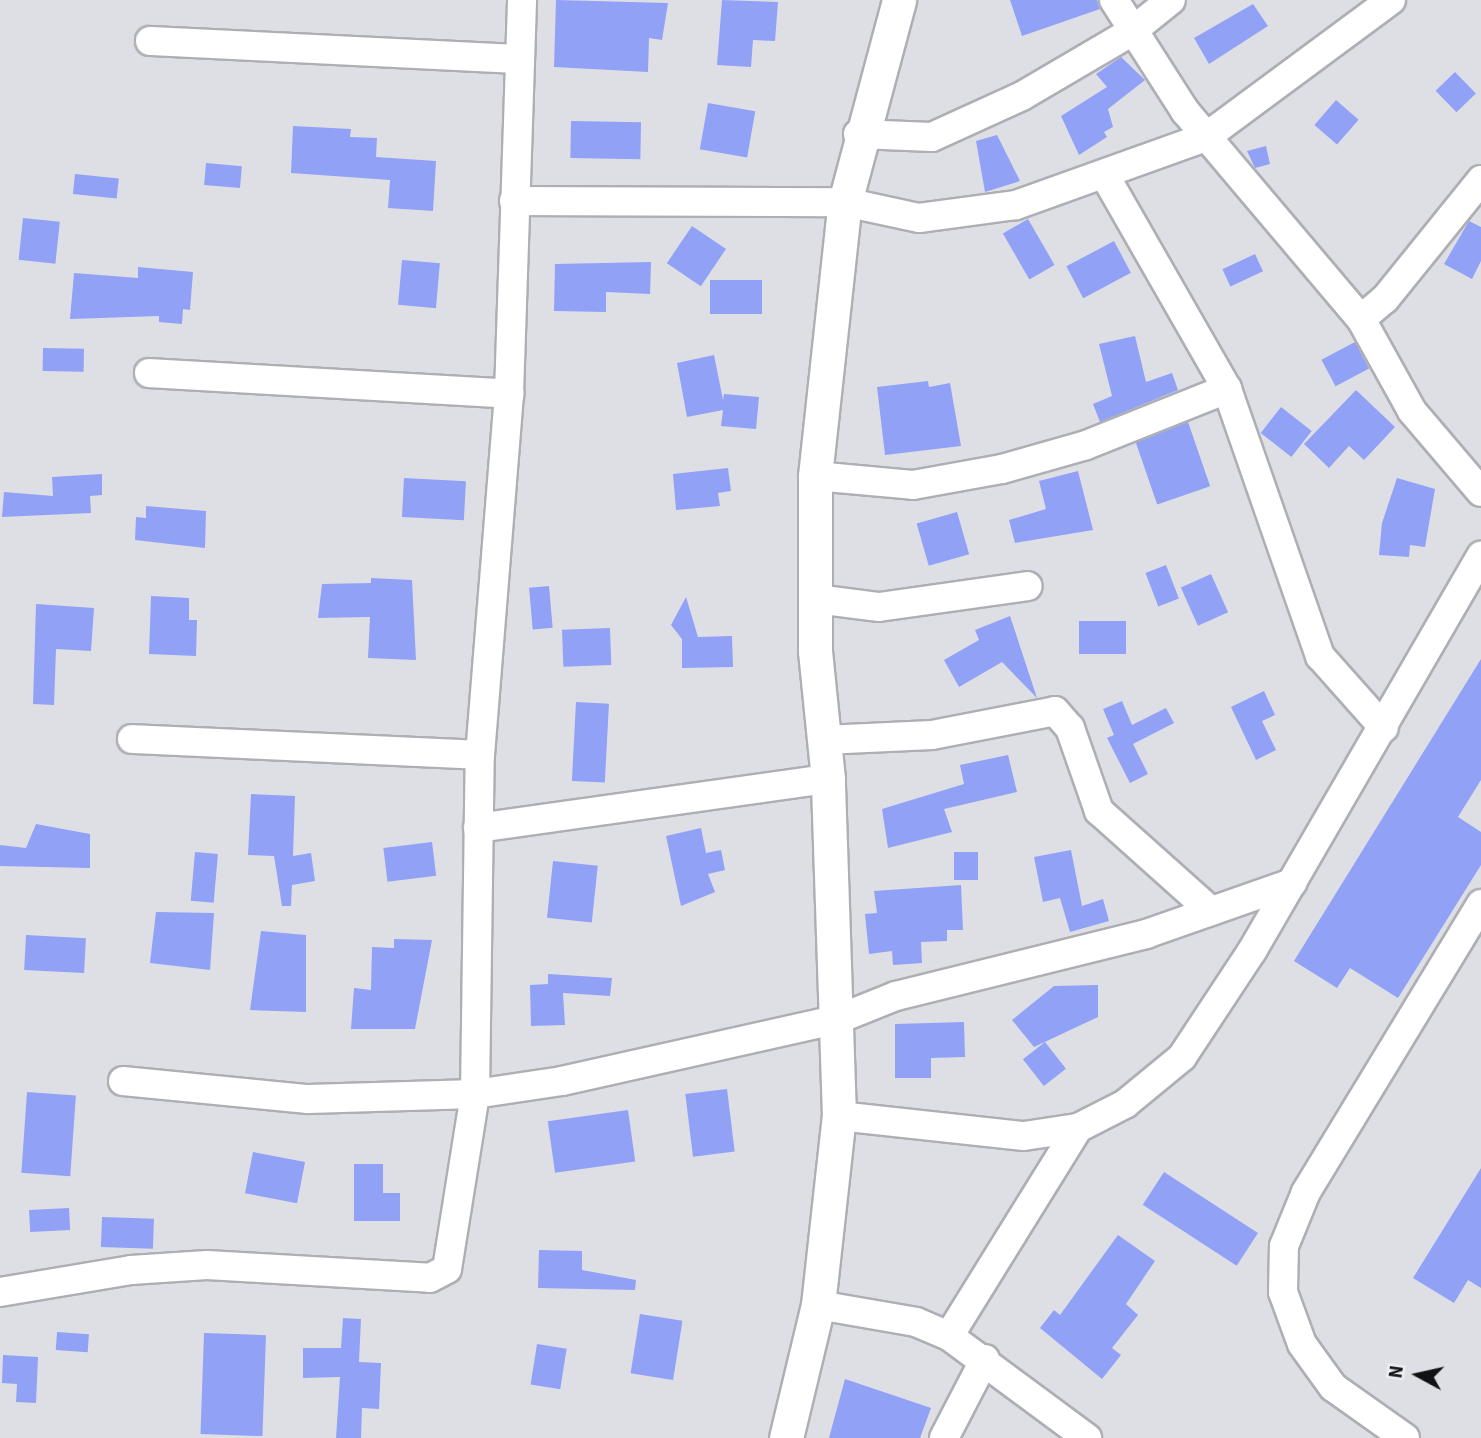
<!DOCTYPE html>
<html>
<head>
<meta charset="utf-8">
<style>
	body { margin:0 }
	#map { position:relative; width:1481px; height:1438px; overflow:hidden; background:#dedfe5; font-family:"Source Sans 3",sans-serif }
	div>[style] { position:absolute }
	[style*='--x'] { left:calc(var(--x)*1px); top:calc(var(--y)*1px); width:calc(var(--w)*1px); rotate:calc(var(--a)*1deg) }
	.building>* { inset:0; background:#91a1f6; transform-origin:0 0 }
	.roads { filter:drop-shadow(2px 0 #aeafb5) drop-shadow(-2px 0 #aeafb5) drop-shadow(0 2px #aeafb5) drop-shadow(0 -2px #aeafb5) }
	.minor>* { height:28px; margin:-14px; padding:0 14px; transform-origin:14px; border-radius:14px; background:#fff }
	.tertiary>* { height:33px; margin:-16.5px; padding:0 16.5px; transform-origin:16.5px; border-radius:16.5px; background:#fff }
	span { translate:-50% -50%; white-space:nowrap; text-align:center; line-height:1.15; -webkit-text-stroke:7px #ebedf2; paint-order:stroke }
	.north { position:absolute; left:1383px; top:1340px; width:70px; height:70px; -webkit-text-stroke:5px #ebedf2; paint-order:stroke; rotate:278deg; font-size:19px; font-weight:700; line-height:28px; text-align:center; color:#111214 }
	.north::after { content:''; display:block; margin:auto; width:24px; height:32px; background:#111214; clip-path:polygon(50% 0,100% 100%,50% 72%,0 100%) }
</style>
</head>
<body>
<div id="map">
	<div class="building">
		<i style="clip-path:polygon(556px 0,668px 3px,662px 40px,649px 38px,648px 72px,554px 67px)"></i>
		<i style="clip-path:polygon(722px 0,778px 2px,775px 41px,753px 40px,751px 67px,717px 65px)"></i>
		<i style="clip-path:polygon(1010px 0,1097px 0,1100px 9px,1022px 36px)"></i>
		<i style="clip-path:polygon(1253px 4px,1268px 26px,1209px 64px,1194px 38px)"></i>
		<i style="clip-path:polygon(1121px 57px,1145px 80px,1108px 109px,1113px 127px,1104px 132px,1107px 137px,1079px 155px,1061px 116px,1107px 87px,1096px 74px)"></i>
		<i style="left:1455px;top:72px;width:30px;height:27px;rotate:46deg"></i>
		<i style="left:1336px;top:100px;width:30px;height:33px;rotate:41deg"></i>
		<i style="left:708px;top:103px;width:48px;height:47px;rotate:10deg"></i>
		<i style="left:571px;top:121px;width:70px;height:37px;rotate:1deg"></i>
		<i style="clip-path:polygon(293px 126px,351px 129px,350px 137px,377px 138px,376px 157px,436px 161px,433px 211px,388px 208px,390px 180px,291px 173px)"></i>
		<i style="clip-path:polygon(997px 135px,1020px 181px,985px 192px,976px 141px)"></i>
		<i style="clip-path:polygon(1266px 146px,1270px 164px,1255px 168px,1247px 151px)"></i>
		<i style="left:206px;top:163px;width:36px;height:22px;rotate:5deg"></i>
		<i style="left:75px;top:174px;width:44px;height:20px;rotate:6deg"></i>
		<i style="left:23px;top:218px;width:37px;height:42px;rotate:6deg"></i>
		<i style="left:1028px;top:219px;width:53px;height:29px;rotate:60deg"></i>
		<i style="clip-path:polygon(1469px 221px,1481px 227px,1481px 261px,1472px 279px,1444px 264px)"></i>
		<i style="left:692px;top:226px;width:41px;height:45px;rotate:34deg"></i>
		<i style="left:1114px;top:241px;width:36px;height:54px;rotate:62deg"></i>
		<i style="left:1255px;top:254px;width:19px;height:36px;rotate:65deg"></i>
		<i style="left:402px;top:260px;width:38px;height:45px;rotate:5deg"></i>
		<i style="clip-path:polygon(651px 262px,650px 294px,606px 292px,606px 312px,554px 311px,555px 264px)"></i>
		<i style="clip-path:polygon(138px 267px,193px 272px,190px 310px,183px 309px,182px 324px,159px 322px,159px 316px,70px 319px,74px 273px,138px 278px)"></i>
		<i style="left:710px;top:280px;width:52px;height:34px"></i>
		<i style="clip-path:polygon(1135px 336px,1146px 382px,1172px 373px,1178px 390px,1100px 422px,1093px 404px,1112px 396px,1099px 344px)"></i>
		<i style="left:1355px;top:342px;width:30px;height:38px;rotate:62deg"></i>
		<i style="left:43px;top:348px;width:41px;height:23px;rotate:1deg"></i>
		<i style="clip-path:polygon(714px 355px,723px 400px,724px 394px,759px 397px,756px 429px,721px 426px,723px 410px,687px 417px,677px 363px)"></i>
		<i style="clip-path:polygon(928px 381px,929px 387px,950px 383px,961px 446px,885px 455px,877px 387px)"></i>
		<i style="clip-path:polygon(1356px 390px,1395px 427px,1364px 460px,1349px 446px,1329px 468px,1304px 444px)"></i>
		<i style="left:1281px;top:407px;width:39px;height:33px;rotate:38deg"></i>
		<i style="left:1188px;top:422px;width:68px;height:56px;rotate:71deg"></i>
		<i style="clip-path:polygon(728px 468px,731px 491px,718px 493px,720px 506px,676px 510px,673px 474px)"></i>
		<i style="clip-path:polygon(1078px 471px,1093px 530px,1015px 543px,1009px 520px,1046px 509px,1039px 481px)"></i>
		<i style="clip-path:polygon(102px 474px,102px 495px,90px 496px,91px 513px,2px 517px,4px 492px,53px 496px,52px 477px)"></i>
		<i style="left:404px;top:478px;width:62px;height:39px;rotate:3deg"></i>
		<i style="clip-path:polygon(1397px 478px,1435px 489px,1425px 547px,1410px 545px,1409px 557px,1379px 555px,1382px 523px)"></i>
		<i style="clip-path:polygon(146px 506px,206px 511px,205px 548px,135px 540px,136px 517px,146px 518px)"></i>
		<i style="left:957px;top:512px;width:44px;height:42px;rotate:74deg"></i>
		<i style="left:1166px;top:565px;width:36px;height:22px;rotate:69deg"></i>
		<i style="left:1211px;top:574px;width:42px;height:33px;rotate:66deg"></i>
		<i style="clip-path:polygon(371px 578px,412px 580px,416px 660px,368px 658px,370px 617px,318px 618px,322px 584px,371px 583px)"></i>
		<i style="left:549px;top:586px;width:42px;height:20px;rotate:85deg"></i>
		<i style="clip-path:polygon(151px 596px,189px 598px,189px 620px,197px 620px,196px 656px,149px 654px)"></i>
		<i style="clip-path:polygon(686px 597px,698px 637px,732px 636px,733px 667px,682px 668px,682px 639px,671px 625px)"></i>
		<i style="clip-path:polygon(36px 604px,94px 608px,91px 651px,56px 649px,54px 705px,33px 704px)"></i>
		<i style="clip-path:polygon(1010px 616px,1037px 698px,1002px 662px,959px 687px,944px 660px,979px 640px,975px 630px)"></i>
		<i style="left:1079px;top:621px;width:47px;height:33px"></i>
		<i style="left:610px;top:628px;width:37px;height:48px;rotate:88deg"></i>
		<i style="clip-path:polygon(1481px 659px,1481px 780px,1458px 817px,1481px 832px,1481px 865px,1398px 998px,1350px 968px,1337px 988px,1294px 961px)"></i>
		<i style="clip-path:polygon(1264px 691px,1275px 715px,1262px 721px,1276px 750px,1256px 760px,1231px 707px)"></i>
		<i style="clip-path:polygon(1122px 701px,1132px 725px,1166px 708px,1174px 723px,1133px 744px,1148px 774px,1130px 783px,1107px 738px,1114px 735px,1103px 709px)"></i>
		<i style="left:576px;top:702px;width:33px;height:79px;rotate:3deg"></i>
		<i style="clip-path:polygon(1008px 755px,1017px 792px,944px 809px,952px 832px,888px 848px,882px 809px,964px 784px,960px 765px)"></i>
		<i style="clip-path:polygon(251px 794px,295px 796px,293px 856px,311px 853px,315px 881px,292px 885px,291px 906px,282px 906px,274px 856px,248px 855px)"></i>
		<i style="clip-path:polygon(36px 824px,90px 834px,90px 868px,0 866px,0 845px,26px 848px)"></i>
		<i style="clip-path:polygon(701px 828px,706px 853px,721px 850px,725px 870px,708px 874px,715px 892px,681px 906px,666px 836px)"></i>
		<i style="left:432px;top:842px;width:34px;height:49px;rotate:83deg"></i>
		<i style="clip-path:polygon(1071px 850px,1082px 906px,1103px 899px,1109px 921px,1070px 932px,1060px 898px,1043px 902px,1034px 857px)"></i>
		<i style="left:195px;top:852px;width:23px;height:49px;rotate:5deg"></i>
		<i style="left:954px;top:852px;width:24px;height:28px"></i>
		<i style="left:553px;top:861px;width:45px;height:57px;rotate:6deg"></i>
		<i style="clip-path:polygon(961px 885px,963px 930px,947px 930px,947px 941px,921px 942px,922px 963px,893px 965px,892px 951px,869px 954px,865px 914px,877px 913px,874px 891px)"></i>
		<i style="clip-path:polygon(156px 912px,214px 913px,210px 970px,150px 963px)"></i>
		<i style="clip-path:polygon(261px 931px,306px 935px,306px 1012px,250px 1010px)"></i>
		<i style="left:26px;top:935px;width:60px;height:35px;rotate:3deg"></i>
		<i style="clip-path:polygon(394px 939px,432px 940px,415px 1029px,351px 1029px,354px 988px,371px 990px,372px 947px,394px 948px)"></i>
		<i style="clip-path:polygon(548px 974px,612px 978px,610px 996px,563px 993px,565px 1025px,531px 1026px,530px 985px,548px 984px)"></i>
		<i style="clip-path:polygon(1098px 985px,1098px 1017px,1034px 1047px,1012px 1020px,1054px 986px)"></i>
		<i style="clip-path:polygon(964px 1022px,965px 1057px,931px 1058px,931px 1078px,895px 1078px,895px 1024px)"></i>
		<i style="left:1045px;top:1042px;width:34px;height:28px;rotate:52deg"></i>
		<i style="left:727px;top:1089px;width:63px;height:42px;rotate:83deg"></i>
		<i style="left:27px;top:1092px;width:49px;height:81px;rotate:4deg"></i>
		<i style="left:628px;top:1110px;width:52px;height:81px;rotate:82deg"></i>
		<i style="left:253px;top:1152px;width:53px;height:42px;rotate:11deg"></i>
		<i style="clip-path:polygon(354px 1164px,383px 1164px,383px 1193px,400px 1193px,400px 1221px,354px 1221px)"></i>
		<i style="clip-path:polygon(1481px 1168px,1481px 1288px,1468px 1280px,1454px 1303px,1413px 1278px)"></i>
		<i style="left:1164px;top:1172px;width:112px;height:39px;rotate:33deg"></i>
		<i style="left:69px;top:1208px;width:22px;height:40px;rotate:87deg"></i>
		<i style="left:102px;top:1217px;width:52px;height:30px;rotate:2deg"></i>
		<i style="clip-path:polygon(1118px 1235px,1155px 1261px,1126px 1304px,1138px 1315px,1112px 1348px,1121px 1355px,1102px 1379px,1040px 1328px,1054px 1310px,1060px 1315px)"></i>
		<i style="clip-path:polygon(539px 1250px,582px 1251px,582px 1270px,636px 1280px,635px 1290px,538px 1288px)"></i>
		<i style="left:640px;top:1314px;width:43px;height:60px;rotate:9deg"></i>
		<i style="clip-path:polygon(343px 1318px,361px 1319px,359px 1362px,381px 1363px,379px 1409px,362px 1408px,361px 1438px,336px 1438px,340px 1377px,303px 1378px,303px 1348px,341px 1348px)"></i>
		<i style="left:57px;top:1332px;width:32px;height:18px;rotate:4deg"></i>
		<i style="left:204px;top:1333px;width:62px;height:101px;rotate:2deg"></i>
		<i style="left:537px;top:1344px;width:30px;height:41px;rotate:9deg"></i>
		<i style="clip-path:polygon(3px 1355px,38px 1357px,36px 1403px,16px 1402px,17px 1384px,2px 1383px)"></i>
		<i style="clip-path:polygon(845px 1379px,931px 1408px,920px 1438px,829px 1438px)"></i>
	</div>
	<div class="roads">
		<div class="minor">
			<i style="--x:1114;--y:0;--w:132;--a:57.4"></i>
			<i style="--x:1185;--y:111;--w:272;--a:49.8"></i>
			<i style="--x:1361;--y:319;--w:105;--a:61"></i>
			<i style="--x:1412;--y:411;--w:106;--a:49.6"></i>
			<i style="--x:150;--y:41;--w:369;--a:2.8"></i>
			<i style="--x:858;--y:134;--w:74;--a:2.3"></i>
			<i style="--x:932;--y:137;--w:99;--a:-24.5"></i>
			<i style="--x:1022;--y:96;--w:126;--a:-30.4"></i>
			<i style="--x:1131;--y:32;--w:51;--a:-38.7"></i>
			<i style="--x:1104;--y:174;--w:248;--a:60.2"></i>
			<i style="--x:1227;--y:389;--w:283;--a:70.8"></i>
			<i style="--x:1320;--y:656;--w:96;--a:48.4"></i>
			<i style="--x:514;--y:201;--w:331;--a:0.2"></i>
			<i style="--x:845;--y:202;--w:76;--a:12.2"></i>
			<i style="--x:919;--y:218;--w:98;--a:-7.6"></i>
			<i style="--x:1016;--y:205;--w:202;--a:-19.7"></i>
			<i style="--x:1206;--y:137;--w:230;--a:-36.5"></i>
			<i style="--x:1361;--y:319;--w:31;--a:-40"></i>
			<i style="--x:1385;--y:299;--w:153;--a:-51.1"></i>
			<i style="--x:149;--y:373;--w:361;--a:3.3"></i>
			<i style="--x:815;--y:476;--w:98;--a:5.2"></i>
			<i style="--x:913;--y:485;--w:90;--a:-10.2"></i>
			<i style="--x:1002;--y:469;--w:87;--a:-15.9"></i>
			<i style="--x:1086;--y:445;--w:152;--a:-21.7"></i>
			<i style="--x:816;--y:599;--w:64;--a:7.2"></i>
			<i style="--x:879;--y:607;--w:150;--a:-8"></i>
			<i style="--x:132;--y:739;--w:348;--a:2.6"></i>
			<i style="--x:824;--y:740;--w:108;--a:-2.7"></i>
			<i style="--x:932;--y:735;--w:125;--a:-11"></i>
			<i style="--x:1055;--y:711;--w:23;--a:49"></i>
			<i style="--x:1070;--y:728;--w:88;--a:70.7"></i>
			<i style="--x:1099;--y:811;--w:150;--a:41.8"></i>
			<i style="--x:478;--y:828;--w:353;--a:-8"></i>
			<i style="--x:123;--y:1081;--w:186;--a:5.6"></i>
			<i style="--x:308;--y:1099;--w:167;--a:-1.7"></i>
			<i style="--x:475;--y:1094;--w:88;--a:-8.5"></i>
			<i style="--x:562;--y:1081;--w:281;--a:-12.6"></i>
			<i style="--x:836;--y:1020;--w:65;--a:-21.8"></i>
			<i style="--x:896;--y:996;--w:258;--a:-13.9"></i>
			<i style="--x:1146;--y:934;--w:155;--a:-19.3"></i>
			<i style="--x:839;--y:1116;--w:186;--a:6.2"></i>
			<i style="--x:1024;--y:1136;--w:55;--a:-8.4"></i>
			<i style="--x:1078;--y:1128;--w:53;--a:-27.1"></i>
			<i style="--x:1125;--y:1104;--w:74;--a:-39.5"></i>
			<i style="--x:1182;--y:1057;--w:127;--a:-56.6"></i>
			<i style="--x:1252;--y:951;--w:457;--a:-59.9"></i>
			<i style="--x:0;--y:1292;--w:133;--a:-9.5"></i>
			<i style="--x:131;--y:1270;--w:76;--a:-3.8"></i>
			<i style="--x:207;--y:1265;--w:223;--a:3.3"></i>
			<i style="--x:430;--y:1278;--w:19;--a:-28"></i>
			<i style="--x:447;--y:1269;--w:177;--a:-80.9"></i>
			<i style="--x:475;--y:1094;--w:339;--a:-89.2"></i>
			<i style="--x:480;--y:755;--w:362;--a:-85.4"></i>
			<i style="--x:509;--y:394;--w:394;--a:-88.1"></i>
			<i style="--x:818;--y:1305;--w:99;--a:9.8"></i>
			<i style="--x:916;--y:1322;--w:36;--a:23"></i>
			<i style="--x:949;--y:1336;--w:172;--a:36.5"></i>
			<i style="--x:949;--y:1336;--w:245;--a:-58.2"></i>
			<i style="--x:944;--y:1438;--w:89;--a:-62.6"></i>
			<i style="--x:1405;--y:1438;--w:88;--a:-144.7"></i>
			<i style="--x:1333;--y:1387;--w:53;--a:-125.8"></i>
			<i style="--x:1302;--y:1344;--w:55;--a:-110.1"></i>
			<i style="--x:1283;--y:1292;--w:46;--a:-88.8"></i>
			<i style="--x:1284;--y:1246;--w:58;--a:-67.8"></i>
			<i style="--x:1306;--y:1192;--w:337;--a:-58.7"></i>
		</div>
		<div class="tertiary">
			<i style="--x:786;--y:1438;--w:137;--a:-76.5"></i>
			<i style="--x:818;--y:1305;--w:190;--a:-83.7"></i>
			<i style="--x:839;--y:1116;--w:337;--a:-91.9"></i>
			<i style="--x:828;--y:779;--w:129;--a:-95.8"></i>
			<i style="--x:815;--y:651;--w:175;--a:-90"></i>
			<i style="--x:815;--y:476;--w:276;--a:-83.8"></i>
			<i style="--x:845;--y:202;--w:209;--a:-75"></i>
		</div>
	</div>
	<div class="north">N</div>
</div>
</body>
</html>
